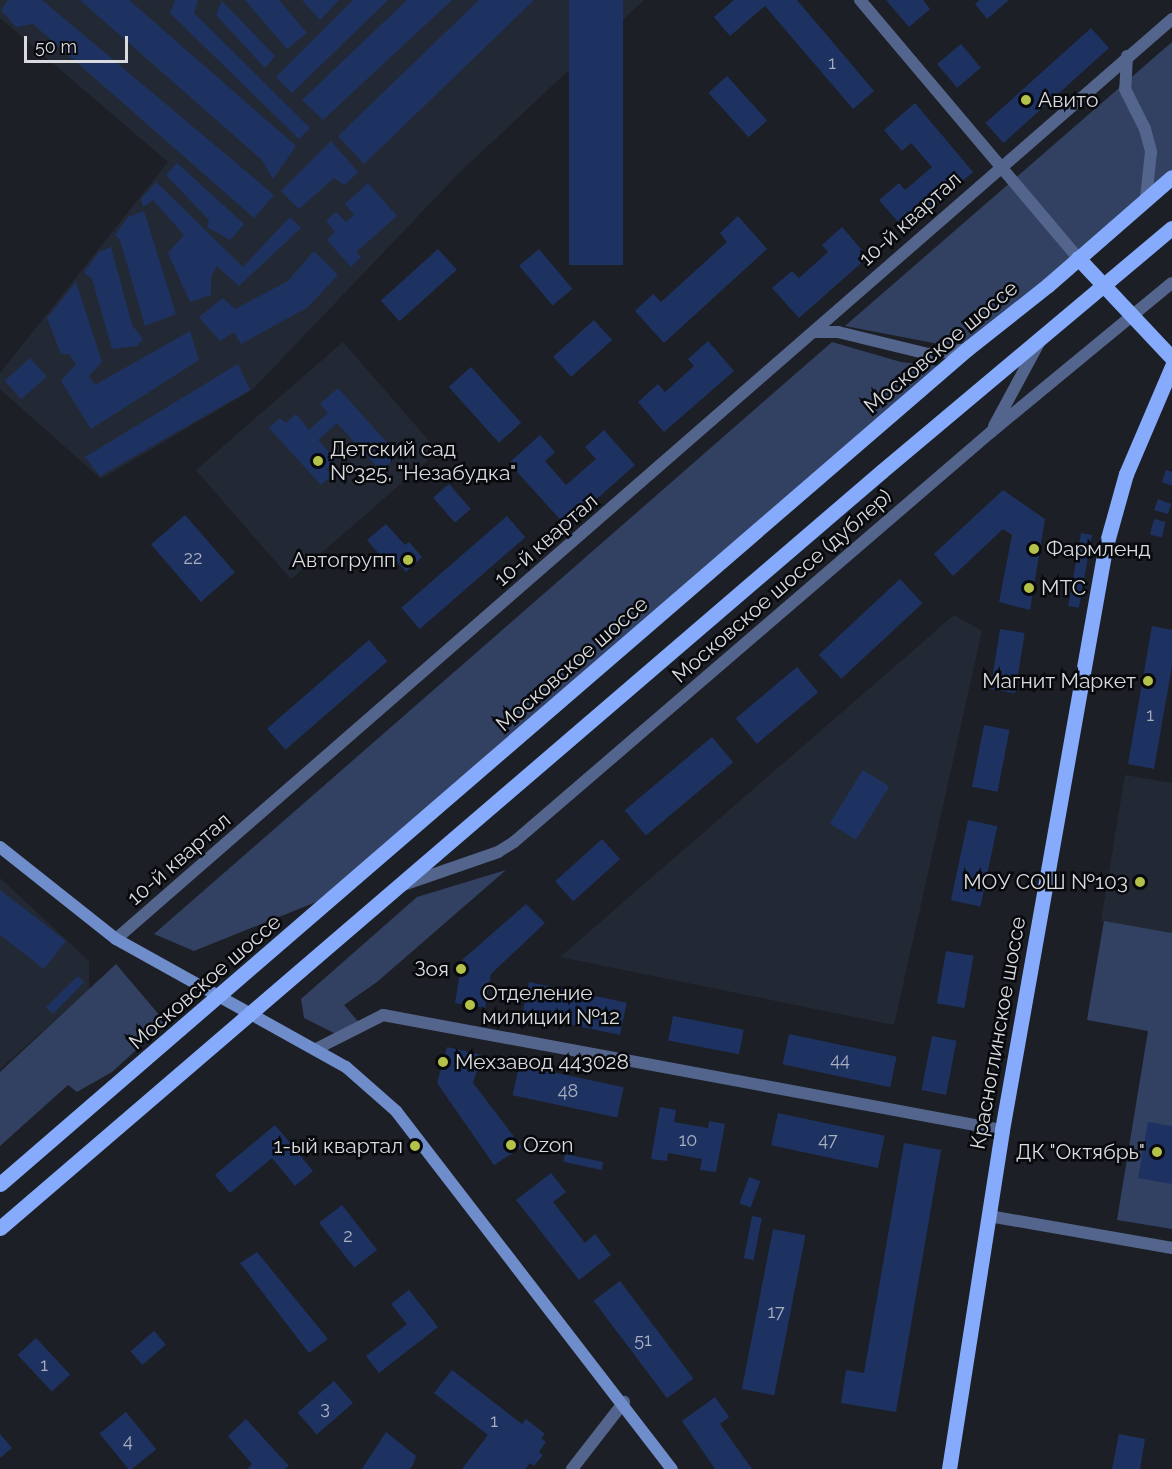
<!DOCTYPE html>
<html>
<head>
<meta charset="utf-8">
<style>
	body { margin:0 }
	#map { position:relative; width:1172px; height:1469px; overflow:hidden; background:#1c1f25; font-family:Raleway,sans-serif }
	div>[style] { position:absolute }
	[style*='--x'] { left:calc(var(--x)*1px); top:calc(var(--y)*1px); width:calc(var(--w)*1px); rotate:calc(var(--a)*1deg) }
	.built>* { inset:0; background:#232934; transform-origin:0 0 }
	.green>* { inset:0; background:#324162 }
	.building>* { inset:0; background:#1e3262; transform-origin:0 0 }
	.street>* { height:12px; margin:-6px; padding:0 6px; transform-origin:6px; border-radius:6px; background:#53658c }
	.secondary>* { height:12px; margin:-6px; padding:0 6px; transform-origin:6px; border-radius:6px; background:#6f8ccb }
	.primary>* { height:15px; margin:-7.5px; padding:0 7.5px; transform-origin:7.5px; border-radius:7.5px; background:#86abfc }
	.dots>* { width:16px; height:16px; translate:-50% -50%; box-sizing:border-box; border:3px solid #08090c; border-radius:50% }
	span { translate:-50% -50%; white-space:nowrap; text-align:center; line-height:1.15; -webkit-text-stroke:5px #08090c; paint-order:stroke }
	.number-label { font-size:18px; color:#aab0bf }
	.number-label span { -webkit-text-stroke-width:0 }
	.poi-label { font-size:21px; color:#d8dade }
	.left { translate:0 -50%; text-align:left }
	.right { translate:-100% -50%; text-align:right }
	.street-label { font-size:21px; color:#d8dade }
	.scale { position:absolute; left:24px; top:36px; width:104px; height:27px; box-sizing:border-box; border:3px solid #d8dade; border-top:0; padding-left:8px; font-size:18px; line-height:21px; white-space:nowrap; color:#d8dade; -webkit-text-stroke:4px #08090c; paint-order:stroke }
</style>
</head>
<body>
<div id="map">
	<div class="built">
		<i style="clip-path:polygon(0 0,644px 0,461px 171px,252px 390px,101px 479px,0 389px,0 373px,168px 162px,0 18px)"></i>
		<i style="left:343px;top:342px;width:145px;height:195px;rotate:49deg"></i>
		<i style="clip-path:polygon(954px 615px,982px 631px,894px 1025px,560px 957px)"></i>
		<i style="clip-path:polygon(1125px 775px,1172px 783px,1172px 933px,1101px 921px)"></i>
		<i style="clip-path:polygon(0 878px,89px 961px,89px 990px,0 1069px)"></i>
	</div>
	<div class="green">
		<i style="clip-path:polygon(1172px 42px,1172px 175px,978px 340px,944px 345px,845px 326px)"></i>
		<i style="clip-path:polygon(832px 342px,901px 362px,948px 367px,341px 892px,194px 951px,154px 934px)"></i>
		<i style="clip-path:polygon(506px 870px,377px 982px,344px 1005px,361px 1025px,340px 1036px,304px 1018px,301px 999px,417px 897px)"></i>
		<i style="clip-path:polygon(1104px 921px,1172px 933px,1172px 1229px,1117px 1220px,1148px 1031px,1087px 1020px)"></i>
		<i style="clip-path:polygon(116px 964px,166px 1023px,112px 1072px,77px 1092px,68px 1085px,0 1146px,0 1072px)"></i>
	</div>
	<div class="building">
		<i style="clip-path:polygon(8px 0,42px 0,274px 195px,254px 218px,33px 24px,16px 27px,1px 10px)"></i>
		<i style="clip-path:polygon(80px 0,129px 0,296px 146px,273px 179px,262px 160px)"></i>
		<i style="clip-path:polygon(175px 0,198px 0,194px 13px,310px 128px,299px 139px,170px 13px)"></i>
		<i style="clip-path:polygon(245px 0,279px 0,307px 33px,287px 49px)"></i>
		<i style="clip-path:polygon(302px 0,339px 0,320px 20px)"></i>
		<i style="clip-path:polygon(353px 0,388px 0,292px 93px,276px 77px)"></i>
		<i style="clip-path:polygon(407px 0,452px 0,323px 120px,302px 100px)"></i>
		<i style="clip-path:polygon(479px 0,534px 0,364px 164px,338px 136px)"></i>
		<i style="left:569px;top:0;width:54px;height:265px"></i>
		<i style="clip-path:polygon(734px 0,797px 0,874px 91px,853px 109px,765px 6px,730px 36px,714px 17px)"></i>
		<i style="clip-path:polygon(886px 0,923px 0,930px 9px,909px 27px)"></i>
		<i style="clip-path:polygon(980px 0,1009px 0,987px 19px,975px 4px)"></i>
		<i style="clip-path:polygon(222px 1px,275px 56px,265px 68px,216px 15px)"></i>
		<i style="left:1091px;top:28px;width:27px;height:142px;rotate:48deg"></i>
		<i style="left:961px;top:44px;width:31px;height:31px;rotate:50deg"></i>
		<i style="left:727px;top:76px;width:60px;height:25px;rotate:48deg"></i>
		<i style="clip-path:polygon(915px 103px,973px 172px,905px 230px,879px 200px,899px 183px,905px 190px,932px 167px,911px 143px,902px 151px,884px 130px)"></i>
		<i style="clip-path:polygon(331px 141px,358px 172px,345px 185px,334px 178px,299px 209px,281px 191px)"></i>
		<i style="clip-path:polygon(177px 163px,244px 224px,230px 240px,207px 227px,209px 220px,166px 175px)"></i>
		<i style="clip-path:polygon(156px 182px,243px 267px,290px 217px,301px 228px,239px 286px,217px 266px,211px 277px,211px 295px,190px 302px,168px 253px,184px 235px,153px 200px,143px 207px,141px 199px)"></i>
		<i style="clip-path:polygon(368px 183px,397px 216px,356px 252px,361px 257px,351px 267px,327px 240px,335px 232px,326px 221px,336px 212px,346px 222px,354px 215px,345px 204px)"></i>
		<i style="clip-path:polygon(144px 211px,176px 314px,145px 326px,120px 240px,115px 235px,128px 217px)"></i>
		<i style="clip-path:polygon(738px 216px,767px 249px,664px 343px,635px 311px,653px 294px,661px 302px,727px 242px,720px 233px)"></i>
		<i style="clip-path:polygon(842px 227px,868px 257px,799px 318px,772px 288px,792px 271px,799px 278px,828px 252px,822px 245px)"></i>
		<i style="clip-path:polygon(111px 247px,132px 325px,143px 339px,137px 346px,112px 349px,92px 279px,84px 272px,99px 252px)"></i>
		<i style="left:438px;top:249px;width:28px;height:77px;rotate:48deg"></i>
		<i style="left:539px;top:249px;width:52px;height:26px;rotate:50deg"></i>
		<i style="clip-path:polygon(314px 251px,338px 275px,308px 307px,241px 344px,234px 332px,220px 341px,199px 317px,223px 298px,235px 309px,288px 281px)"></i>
		<i style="clip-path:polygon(76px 282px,102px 362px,89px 376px,95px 385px,190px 331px,199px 360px,91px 429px,61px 381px,76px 364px,69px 354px,61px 354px,47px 318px)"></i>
		<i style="left:594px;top:320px;width:27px;height:55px;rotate:48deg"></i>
		<i style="clip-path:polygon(708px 341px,734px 371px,664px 432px,638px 402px,658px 384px,665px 392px,694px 366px,688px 359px)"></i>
		<i style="left:30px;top:358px;width:25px;height:34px;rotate:48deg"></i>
		<i style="clip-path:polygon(238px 364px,250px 390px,100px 476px,85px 457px)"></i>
		<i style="left:471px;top:367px;width:75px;height:30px;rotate:48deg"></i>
		<i style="clip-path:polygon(338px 388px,398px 455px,381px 471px,337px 423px,318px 440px,336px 460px,326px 469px,332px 475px,321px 485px,269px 428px,280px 418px,286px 423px,296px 414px,309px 430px,328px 413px,320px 404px)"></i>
		<i style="clip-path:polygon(604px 430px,635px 465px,566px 526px,509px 463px,540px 435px,555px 452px,545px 461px,566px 485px,596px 459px,585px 447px)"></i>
		<i style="clip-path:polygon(1166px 470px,1172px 472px,1172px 486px,1162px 482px)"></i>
		<i style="left:449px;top:484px;width:33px;height:21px;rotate:49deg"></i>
		<i style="clip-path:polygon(1003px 490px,1045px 519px,1030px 610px,999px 602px,1012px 535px,1003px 529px,953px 576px,934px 554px)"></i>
		<i style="clip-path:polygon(1158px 499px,1171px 504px,1168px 514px,1154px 510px)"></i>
		<i style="left:185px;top:515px;width:76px;height:45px;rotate:49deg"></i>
		<i style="left:507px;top:516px;width:28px;height:140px;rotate:49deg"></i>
		<i style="left:1154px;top:519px;width:12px;height:16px;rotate:14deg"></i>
		<i style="clip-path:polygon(386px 524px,405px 545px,409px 542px,422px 557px,406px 572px,393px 557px,386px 562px,367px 540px)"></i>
		<i style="left:1081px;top:533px;width:11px;height:74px;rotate:10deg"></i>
		<i style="left:900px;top:579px;width:33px;height:111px;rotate:47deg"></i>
		<i style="clip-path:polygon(1152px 626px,1172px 630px,1172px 666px,1154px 769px,1128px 764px)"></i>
		<i style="left:1000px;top:629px;width:25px;height:61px;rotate:9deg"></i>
		<i style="left:369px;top:640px;width:28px;height:135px;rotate:49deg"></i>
		<i style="left:797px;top:667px;width:33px;height:80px;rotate:50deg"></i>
		<i style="left:984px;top:725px;width:26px;height:63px;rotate:11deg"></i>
		<i style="left:712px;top:737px;width:33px;height:114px;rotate:50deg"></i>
		<i style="left:863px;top:770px;width:31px;height:63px;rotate:32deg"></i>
		<i style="left:968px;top:820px;width:30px;height:82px;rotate:12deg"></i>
		<i style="left:602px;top:839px;width:27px;height:63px;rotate:48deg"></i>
		<i style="clip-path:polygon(0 890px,66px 941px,44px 969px,0 935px)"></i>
		<i style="clip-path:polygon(526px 904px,545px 923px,491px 974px,485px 1008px,455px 1003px,462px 960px)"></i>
		<i style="left:946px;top:951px;width:28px;height:53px;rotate:10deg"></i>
		<i style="clip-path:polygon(78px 976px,84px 982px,53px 1014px,46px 1007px)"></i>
		<i style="left:529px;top:982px;width:100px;height:33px;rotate:12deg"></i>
		<i style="left:673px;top:1016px;width:72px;height:25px;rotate:11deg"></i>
		<i style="left:789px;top:1034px;width:110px;height:31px;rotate:12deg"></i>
		<i style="left:932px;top:1036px;width:25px;height:55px;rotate:11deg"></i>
		<i style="clip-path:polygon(447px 1047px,482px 1055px,473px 1083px,522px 1147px,494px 1165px,437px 1083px)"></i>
		<i style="left:519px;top:1065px;width:107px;height:31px;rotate:12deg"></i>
		<i style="clip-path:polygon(660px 1107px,676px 1110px,674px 1122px,708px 1128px,709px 1121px,725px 1124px,716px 1172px,700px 1170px,702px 1159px,668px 1153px,667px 1161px,651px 1159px)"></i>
		<i style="left:778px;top:1113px;width:109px;height:33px;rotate:12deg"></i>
		<i style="clip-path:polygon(1148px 1122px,1172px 1126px,1172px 1184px,1138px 1178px)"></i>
		<i style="clip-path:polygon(275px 1125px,313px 1171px,295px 1186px,272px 1158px,230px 1193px,215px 1175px)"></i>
		<i style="clip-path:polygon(904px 1143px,941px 1150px,896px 1412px,841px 1403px,846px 1370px,864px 1373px)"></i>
		<i style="left:565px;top:1154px;width:39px;height:8px;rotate:12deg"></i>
		<i style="clip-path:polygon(551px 1173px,566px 1192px,553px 1202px,585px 1243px,595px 1234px,611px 1255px,579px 1280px,516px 1200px)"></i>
		<i style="left:749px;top:1177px;width:12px;height:28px;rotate:20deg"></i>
		<i style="left:342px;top:1205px;width:57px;height:29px;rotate:52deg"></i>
		<i style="left:752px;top:1216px;width:10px;height:43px;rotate:11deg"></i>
		<i style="left:773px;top:1229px;width:33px;height:163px;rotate:11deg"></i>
		<i style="clip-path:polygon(257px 1252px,328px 1339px,309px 1353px,240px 1263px)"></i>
		<i style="left:620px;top:1281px;width:122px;height:33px;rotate:53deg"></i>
		<i style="clip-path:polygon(409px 1290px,438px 1327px,379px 1373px,366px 1356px,407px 1324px,391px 1304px)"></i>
		<i style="left:154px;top:1331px;width:18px;height:31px;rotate:49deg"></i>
		<i style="left:36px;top:1338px;width:50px;height:25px;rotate:47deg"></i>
		<i style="clip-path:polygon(452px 1370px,522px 1424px,526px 1419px,545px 1434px,541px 1438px,546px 1442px,539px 1452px,543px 1455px,534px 1466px,530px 1463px,525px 1469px,462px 1469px,488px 1435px,434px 1393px)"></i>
		<i style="left:334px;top:1381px;width:29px;height:48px;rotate:49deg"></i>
		<i style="clip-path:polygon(715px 1397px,729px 1417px,720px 1424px,752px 1469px,715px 1469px,682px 1421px)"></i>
		<i style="left:126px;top:1412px;width:48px;height:34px;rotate:51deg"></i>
		<i style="clip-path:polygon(246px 1419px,289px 1466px,285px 1469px,247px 1469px,252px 1464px,228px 1436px)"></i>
		<i style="clip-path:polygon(386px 1432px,416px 1456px,413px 1465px,410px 1469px,362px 1469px)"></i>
		<i style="clip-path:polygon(0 1434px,12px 1448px,0 1458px)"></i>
		<i style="clip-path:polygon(1119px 1434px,1145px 1439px,1140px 1469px,1112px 1469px)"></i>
	</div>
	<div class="street">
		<i style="--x:860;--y:0;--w:338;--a:49.8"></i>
		<i style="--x:1127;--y:56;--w:33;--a:93"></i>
		<i style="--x:1125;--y:89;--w:45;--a:63.4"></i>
		<i style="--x:1145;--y:129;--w:24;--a:75"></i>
		<i style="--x:1151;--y:152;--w:46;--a:96.2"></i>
		<i style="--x:815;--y:332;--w:23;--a:0"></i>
		<i style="--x:838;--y:332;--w:93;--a:13.7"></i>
		<i style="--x:928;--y:354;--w:39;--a:-7"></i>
		<i style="--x:994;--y:426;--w:97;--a:-61.6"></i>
		<i style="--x:400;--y:886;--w:104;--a:-19.1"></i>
		<i style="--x:498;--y:852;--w:19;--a:-32"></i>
		<i style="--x:514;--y:842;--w:629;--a:-40.68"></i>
		<i style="--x:991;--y:432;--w:234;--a:-39.5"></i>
		<i style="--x:116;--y:939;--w:1401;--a:-41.06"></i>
		<i style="--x:316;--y:1049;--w:75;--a:-26.9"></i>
		<i style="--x:383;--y:1015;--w:630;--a:10.52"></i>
		<i style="--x:989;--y:1216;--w:186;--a:9.9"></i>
		<i style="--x:572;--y:1469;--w:85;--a:-52.2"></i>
	</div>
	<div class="secondary">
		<i style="--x:0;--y:847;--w:148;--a:38.4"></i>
		<i style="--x:116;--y:939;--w:263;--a:29.1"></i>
		<i style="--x:346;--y:1067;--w:67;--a:41.3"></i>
		<i style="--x:396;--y:1111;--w:452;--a:52.4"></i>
	</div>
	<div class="primary">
		<i style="--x:1078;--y:258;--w:137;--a:46.8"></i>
		<i style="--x:0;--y:1184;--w:1278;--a:-40.81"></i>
		<i style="--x:967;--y:349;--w:103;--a:-38.3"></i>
		<i style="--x:1048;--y:285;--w:164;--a:-41.1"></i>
		<i style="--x:0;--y:1228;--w:1162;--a:-40.64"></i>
		<i style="--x:882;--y:471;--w:378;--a:-40"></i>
		<i style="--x:949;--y:1469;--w:343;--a:-81.1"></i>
		<i style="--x:1002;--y:1130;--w:590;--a:-79.95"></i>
		<i style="--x:1105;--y:549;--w:78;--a:-74.4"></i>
		<i style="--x:1126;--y:474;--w:117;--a:-66.9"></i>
	</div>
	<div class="dots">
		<i style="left:1026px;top:100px;background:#b5c249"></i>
		<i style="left:318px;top:461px;background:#b5c249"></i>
		<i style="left:1034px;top:549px;background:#b5c249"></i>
		<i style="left:408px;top:560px;background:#b5c249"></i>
		<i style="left:1029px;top:588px;background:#b5c249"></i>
		<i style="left:1148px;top:681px;background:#b5c249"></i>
		<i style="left:1140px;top:882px;background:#b5c249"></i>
		<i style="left:461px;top:969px;background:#b5c249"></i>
		<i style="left:470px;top:1005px;background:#b5c249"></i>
		<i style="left:443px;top:1062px;background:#b5c249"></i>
		<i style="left:511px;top:1145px;background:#b5c249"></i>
		<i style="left:415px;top:1146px;background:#b5c249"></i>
		<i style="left:1157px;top:1152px;background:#b5c249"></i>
	</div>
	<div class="number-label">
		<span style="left:832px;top:63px">1</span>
		<span style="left:193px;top:558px">22</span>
		<span style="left:1150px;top:715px">1</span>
		<span style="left:840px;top:1060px">44</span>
		<span style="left:568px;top:1091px">48</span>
		<span style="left:688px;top:1140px">10</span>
		<span style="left:828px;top:1140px">47</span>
		<span style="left:348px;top:1236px">2</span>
		<span style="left:776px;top:1312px">17</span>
		<span style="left:643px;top:1340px">51</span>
		<span style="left:44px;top:1365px">1</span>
		<span style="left:325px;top:1408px">3</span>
		<span style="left:494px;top:1421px">1</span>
		<span style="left:128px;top:1441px">4</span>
	</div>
	<div class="poi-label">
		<span class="left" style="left:1038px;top:100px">Авито</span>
		<span class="left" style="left:330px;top:461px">Детский сад<br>№325, "Незабудка"</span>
		<span class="left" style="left:1046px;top:549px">Фармленд</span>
		<span class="right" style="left:396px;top:560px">Автогрупп</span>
		<span class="left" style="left:1041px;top:588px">МТС</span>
		<span class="right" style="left:1136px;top:681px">Магнит Маркет</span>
		<span class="right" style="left:1128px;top:882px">МОУ СОШ №103</span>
		<span class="right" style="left:449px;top:969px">Зоя</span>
		<span class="left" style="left:482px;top:1005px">Отделение<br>милиции №12</span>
		<span class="left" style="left:455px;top:1062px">Мехзавод 443028</span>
		<span class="left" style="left:523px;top:1145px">Ozon</span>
		<span class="right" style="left:403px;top:1146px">1-ый квартал</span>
		<span class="right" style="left:1145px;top:1152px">ДК "Октябрь"</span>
	</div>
	<div class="street-label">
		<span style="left:910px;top:219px;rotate:-42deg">10-й квартал</span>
		<span style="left:941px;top:347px;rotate:-40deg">Московское шоссе</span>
		<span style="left:546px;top:540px;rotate:-41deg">10-й квартал</span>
		<span style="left:782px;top:586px;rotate:-41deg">Московское шоссе (дублер)</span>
		<span style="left:572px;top:664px;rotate:-41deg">Московское шоссе</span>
		<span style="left:179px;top:859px;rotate:-41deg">10-й квартал</span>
		<span style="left:205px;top:982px;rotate:-41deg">Московское шоссе</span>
		<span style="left:998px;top:1033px;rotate:-80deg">Красноглинское шоссе</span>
	</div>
	<div class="scale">50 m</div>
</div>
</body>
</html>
